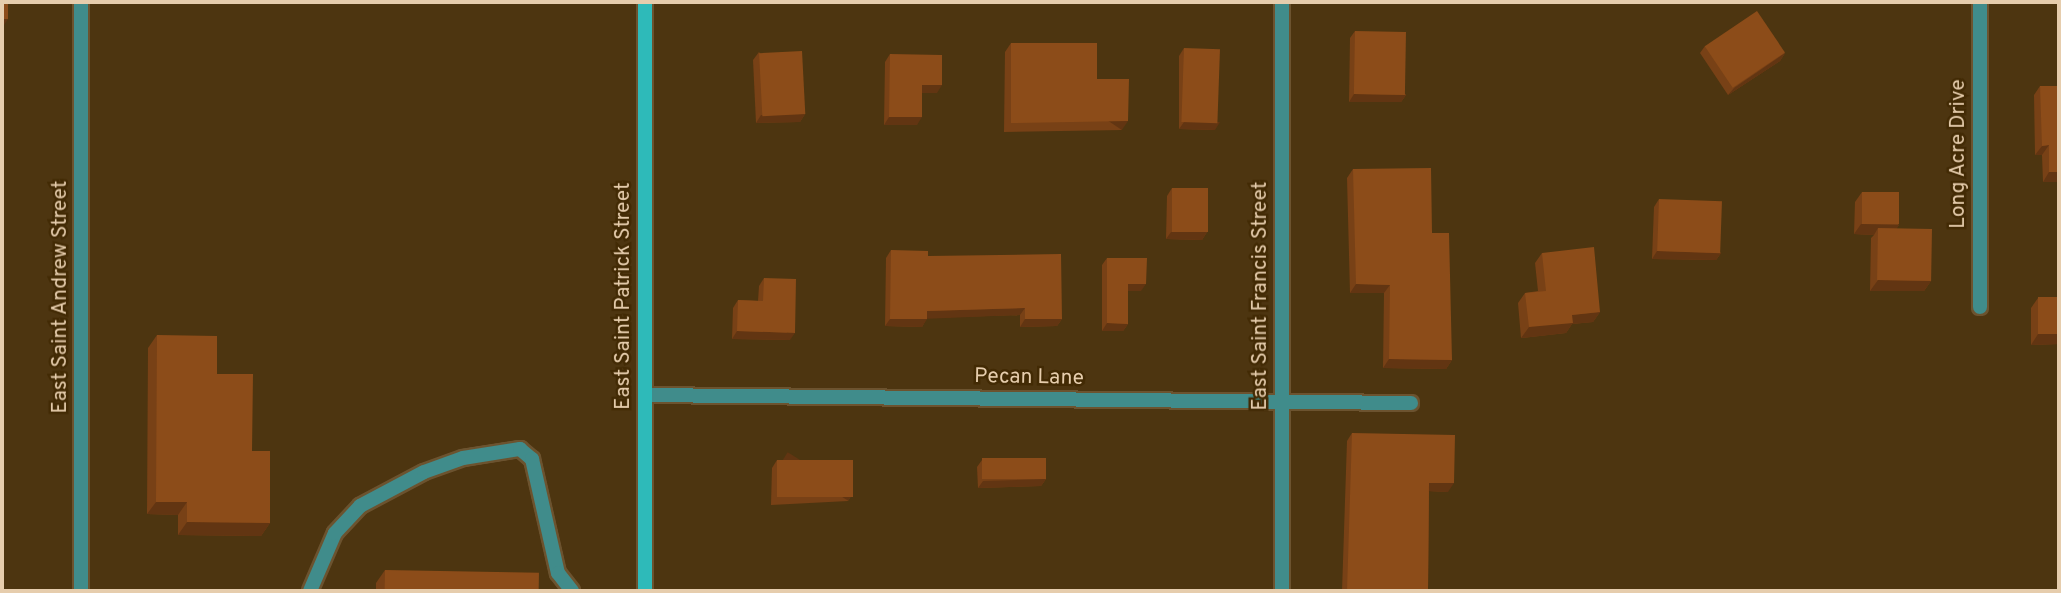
<!DOCTYPE html>
<html>
<head>
<meta charset="utf-8">
<style>
	body { margin:0 }
	#map { position:relative; width:2061px; height:593px; overflow:hidden; background:#4d3510; font-family:Overpass,sans-serif }
	div>[style] { position:absolute }
	[style*='--x'] { left:calc(var(--x)*1px); top:calc(var(--y)*1px); width:calc(var(--w)*1px); rotate:calc(var(--a)*1deg) }
	.roads { filter:drop-shadow(2px 0 #6c532f) drop-shadow(-2px 0 #6c532f) drop-shadow(0 2px #6c532f) drop-shadow(0 -2px #6c532f) }
	.lane>* { height:14px; margin:-7px; padding:0 7px; transform-origin:7px; border-radius:7px; background:#408c8b }
	.street>* { height:14px; margin:-7px; padding:0 7px; transform-origin:7px; border-radius:7px; background:#408c8b }
	.secondary>* { height:14px; margin:-7px; padding:0 7px; transform-origin:7px; border-radius:7px; background:#2ebab9 }
	.wall>* { inset:0; background:#784116 }
	.shaded-wall>* { inset:0; background:#623512; transform-origin:0 0 }
	.building>* { inset:0; background:#8c4c19; transform-origin:0 0 }
	span { translate:-50% -50%; white-space:nowrap; text-align:center; line-height:1.15; -webkit-text-stroke:5px #422a04; paint-order:stroke }
	.street-label { font-size:21px; color:#e6cdad }
	.frame { position:absolute; inset:0; border:4px solid #e6cdad; pointer-events:none }
</style>
</head>
<body>
<div id="map">
	<div class="roads">
		<div class="lane">
			<i style="--x:310;--y:591;--w:63;--a:-66.7"></i>
			<i style="--x:335;--y:533;--w:37;--a:-47"></i>
			<i style="--x:360;--y:506;--w:72;--a:-28"></i>
			<i style="--x:424;--y:472;--w:41;--a:-19.7"></i>
			<i style="--x:463;--y:458;--w:58;--a:-9"></i>
			<i style="--x:520;--y:449;--w:16;--a:40"></i>
			<i style="--x:532;--y:459;--w:117;--a:77.2"></i>
			<i style="--x:558;--y:573;--w:23;--a:52"></i>
		</div>
		<div class="street">
			<i style="--x:1282;--y:2;--w:589;--a:90"></i>
			<i style="--x:1980;--y:2;--w:305;--a:90"></i>
			<i style="--x:645;--y:395;--w:766;--a:0.6"></i>
			<i style="--x:81;--y:591;--w:589;--a:-90"></i>
		</div>
		<div class="secondary">
			<i style="--x:645;--y:591;--w:589;--a:-90"></i>
		</div>
	</div>
	<div class="wall">
		<i style="clip-path:polygon(1355px 31px,1406px 95px,1401px 102px,1349px 102px,1350px 38px)"></i>
		<i style="clip-path:polygon(1011px 43px,1097px 79px,1122px 130px,1004px 132px,1005px 52px)"></i>
		<i style="clip-path:polygon(1705px 46px,1785px 53px,1780px 61px,1728px 95px,1700px 53px)"></i>
		<i style="clip-path:polygon(1184px 48px,1215px 130px,1179px 129px,1179px 56px)"></i>
		<i style="clip-path:polygon(759px 52px,805px 114px,800px 122px,756px 123px,753px 60px)"></i>
		<i style="clip-path:polygon(890px 54px,937px 93px,922px 93px,917px 125px,884px 125px,885px 62px)"></i>
		<i style="clip-path:polygon(2040px 86px,2059px 182px,2043px 182px,2042px 155px,2035px 155px,2034px 95px)"></i>
		<i style="clip-path:polygon(1353px 169px,1432px 233px,1452px 360px,1446px 369px,1383px 368px,1384px 293px,1350px 293px,1347px 178px)"></i>
		<i style="clip-path:polygon(1172px 188px,1207px 232px,1202px 240px,1166px 239px,1167px 196px)"></i>
		<i style="clip-path:polygon(1862px 192px,1899px 225px,1896px 229px,1931px 281px,1924px 291px,1870px 291px,1871px 238px,1874px 235px,1854px 234px,1855px 202px)"></i>
		<i style="clip-path:polygon(1659px 199px,1721px 253px,1716px 260px,1652px 259px,1654px 207px)"></i>
		<i style="clip-path:polygon(891px 250px,928px 256px,1062px 319px,1057px 326px,1020px 327px,1020px 315px,927px 318px,922px 327px,885px 326px,886px 258px)"></i>
		<i style="clip-path:polygon(1542px 253px,1600px 312px,1593px 322px,1572px 324px,1566px 333px,1521px 338px,1518px 303px,1525px 293px,1538px 291px,1535px 263px)"></i>
		<i style="clip-path:polygon(1107px 258px,1141px 291px,1128px 291px,1128px 324px,1123px 331px,1102px 331px,1102px 265px)"></i>
		<i style="clip-path:polygon(764px 278px,790px 340px,732px 339px,733px 308px,738px 300px,758px 301px,759px 286px)"></i>
		<i style="clip-path:polygon(2059px 297px,2059px 344px,2031px 345px,2031px 308px,2038px 298px)"></i>
		<i style="clip-path:polygon(157px 335px,252px 451px,270px 523px,261px 536px,178px 535px,178px 515px,147px 514px,148px 348px)"></i>
		<i style="clip-path:polygon(1352px 433px,1448px 492px,1429px 491px,1428px 591px,1342px 591px,1347px 441px)"></i>
		<i style="clip-path:polygon(777px 460px,853px 493px,848px 501px,771px 505px,772px 468px)"></i>
		<i style="clip-path:polygon(982px 460px,1046px 479px,1041px 486px,978px 488px,977px 467px)"></i>
		<i style="clip-path:polygon(385px 570px,539px 591px,376px 591px,376px 583px)"></i>
	</div>
	<div class="shaded-wall">
		<i style="clip-path:polygon(2px 19px,8px 19px,2px 28px)"></i>
		<i style="clip-path:polygon(1785px 53px,1780px 61px,1728px 95px,1734px 88px)"></i>
		<i style="clip-path:polygon(922px 85px,942px 85px,937px 93px,917px 93px)"></i>
		<i style="clip-path:polygon(1354px 94px,1406px 95px,1401px 102px,1349px 102px)"></i>
		<i style="clip-path:polygon(805px 114px,800px 122px,756px 123px,761px 115px)"></i>
		<i style="clip-path:polygon(889px 117px,922px 117px,917px 125px,884px 125px)"></i>
		<i style="left:1128px;top:121px;width:11px;height:117px;rotate:124deg"></i>
		<i style="clip-path:polygon(1184px 122px,1220px 122px,1215px 130px,1179px 129px)"></i>
		<i style="clip-path:polygon(2049px 145px,2042px 155px,2035px 155px,2042px 146px)"></i>
		<i style="clip-path:polygon(2049px 172px,2059px 172px,2059px 182px,2043px 182px)"></i>
		<i style="clip-path:polygon(1861px 224px,1899px 225px,1892px 235px,1878px 228px,1874px 235px,1854px 234px)"></i>
		<i style="clip-path:polygon(1171px 232px,1207px 232px,1202px 240px,1166px 239px)"></i>
		<i style="clip-path:polygon(1657px 251px,1721px 253px,1716px 260px,1652px 259px)"></i>
		<i style="clip-path:polygon(1878px 280px,1931px 281px,1924px 291px,1870px 291px)"></i>
		<i style="clip-path:polygon(1128px 284px,1146px 284px,1141px 291px,1123px 291px)"></i>
		<i style="clip-path:polygon(1356px 284px,1390px 285px,1384px 293px,1350px 293px)"></i>
		<i style="clip-path:polygon(1025px 308px,1020px 315px,922px 319px,927px 311px)"></i>
		<i style="clip-path:polygon(1600px 312px,1593px 322px,1572px 324px,1566px 333px,1521px 338px,1529px 327px,1572px 315px)"></i>
		<i style="clip-path:polygon(890px 319px,927px 319px,922px 327px,885px 326px)"></i>
		<i style="clip-path:polygon(1025px 319px,1062px 319px,1057px 326px,1020px 327px)"></i>
		<i style="clip-path:polygon(1107px 323px,1128px 324px,1123px 331px,1102px 331px)"></i>
		<i style="clip-path:polygon(737px 331px,795px 333px,790px 340px,732px 339px)"></i>
		<i style="clip-path:polygon(2038px 334px,2059px 334px,2059px 344px,2031px 345px)"></i>
		<i style="clip-path:polygon(1389px 359px,1452px 360px,1446px 369px,1383px 368px)"></i>
		<i style="clip-path:polygon(1046px 479px,1041px 486px,978px 488px,983px 481px)"></i>
		<i style="clip-path:polygon(1429px 483px,1454px 483px,1448px 492px,1424px 491px)"></i>
		<i style="left:853px;top:493px;width:9px;height:77px;rotate:122deg"></i>
		<i style="clip-path:polygon(156px 502px,187px 502px,178px 515px,147px 514px)"></i>
		<i style="clip-path:polygon(187px 522px,270px 523px,261px 536px,178px 535px)"></i>
	</div>
	<div class="building">
		<i style="left:2px;top:2px;width:6px;height:17px"></i>
		<i style="left:1757px;top:11px;width:50px;height:63px;rotate:56deg"></i>
		<i style="left:1355px;top:31px;width:51px;height:63px;rotate:1deg"></i>
		<i style="clip-path:polygon(1011px 43px,1097px 43px,1097px 79px,1129px 79px,1128px 121px,1011px 123px)"></i>
		<i style="left:1184px;top:48px;width:36px;height:74px;rotate:2deg"></i>
		<i style="left:802px;top:51px;width:63px;height:43px;rotate:87deg"></i>
		<i style="clip-path:polygon(890px 54px,942px 55px,942px 85px,922px 85px,922px 117px,889px 117px)"></i>
		<i style="clip-path:polygon(2040px 86px,2059px 86px,2059px 172px,2049px 172px,2049px 145px,2042px 146px)"></i>
		<i style="clip-path:polygon(1431px 168px,1432px 233px,1449px 233px,1452px 360px,1389px 359px,1390px 285px,1356px 284px,1353px 169px)"></i>
		<i style="left:1172px;top:188px;width:36px;height:44px"></i>
		<i style="left:1862px;top:192px;width:37px;height:32px"></i>
		<i style="left:1659px;top:199px;width:63px;height:52px;rotate:2deg"></i>
		<i style="left:1878px;top:228px;width:54px;height:52px;rotate:1deg"></i>
		<i style="clip-path:polygon(1594px 247px,1600px 312px,1572px 315px,1573px 323px,1529px 327px,1525px 293px,1546px 291px,1542px 253px)"></i>
		<i style="clip-path:polygon(891px 250px,928px 251px,928px 256px,1061px 254px,1062px 319px,1025px 319px,1025px 308px,927px 311px,927px 319px,890px 319px)"></i>
		<i style="clip-path:polygon(1107px 258px,1147px 258px,1146px 284px,1128px 284px,1128px 324px,1107px 323px)"></i>
		<i style="clip-path:polygon(764px 278px,796px 279px,795px 333px,737px 331px,738px 300px,763px 301px)"></i>
		<i style="left:2059px;top:297px;width:37px;height:21px;rotate:90deg"></i>
		<i style="clip-path:polygon(157px 335px,217px 336px,217px 374px,253px 374px,252px 451px,270px 451px,270px 523px,187px 522px,187px 502px,156px 502px)"></i>
		<i style="clip-path:polygon(1352px 433px,1455px 435px,1454px 483px,1429px 483px,1428px 591px,1347px 591px)"></i>
		<i style="left:1046px;top:458px;width:21px;height:64px;rotate:90deg"></i>
		<i style="left:777px;top:460px;width:76px;height:37px"></i>
		<i style="left:385px;top:570px;width:154px;height:21px;rotate:1deg"></i>
	</div>
	<div class="street-label">
		<span style="left:1959px;top:154px;rotate:-90deg">Long Acre Drive</span>
		<span style="left:624px;top:296px;rotate:-90deg">East Saint Patrick Street</span>
		<span style="left:1261px;top:296px;rotate:-90deg">East Saint Francis Street</span>
		<span style="left:61px;top:297px;rotate:-90deg">East Saint Andrew Street</span>
		<span style="left:1029px;top:378px;rotate:1deg">Pecan Lane</span>
	</div>
	<div class="frame"></div>
</div>
</body>
</html>
